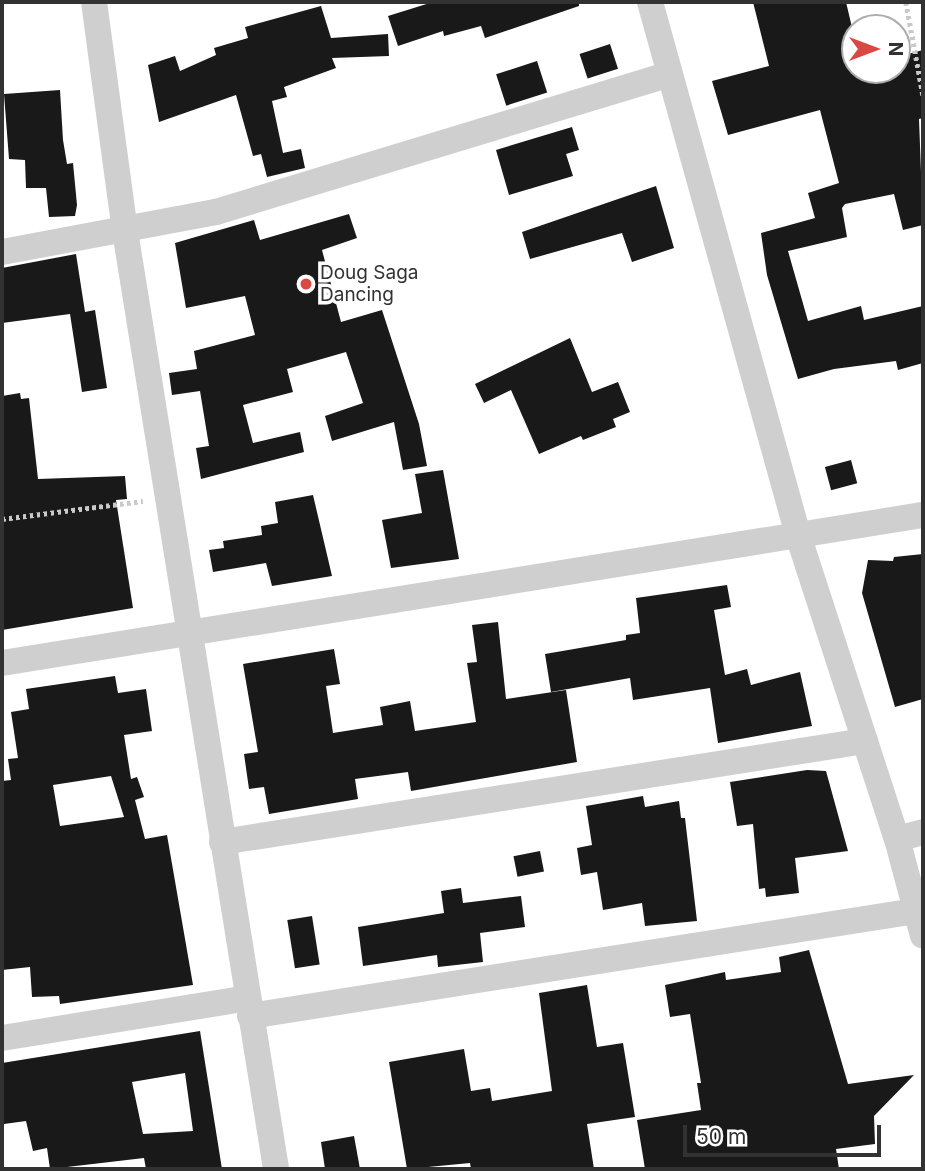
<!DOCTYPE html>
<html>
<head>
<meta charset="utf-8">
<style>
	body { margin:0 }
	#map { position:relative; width:925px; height:1171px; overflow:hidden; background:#fff; font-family:Inter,sans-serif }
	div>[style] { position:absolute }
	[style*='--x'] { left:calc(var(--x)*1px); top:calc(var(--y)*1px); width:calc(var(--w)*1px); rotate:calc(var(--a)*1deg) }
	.building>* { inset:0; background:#191919; transform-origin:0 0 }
	.path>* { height:4.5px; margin-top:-2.25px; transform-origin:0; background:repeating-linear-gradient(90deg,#c9c9c9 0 3.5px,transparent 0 7px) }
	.minor>* { height:26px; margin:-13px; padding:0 13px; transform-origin:13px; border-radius:13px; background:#cfcfcf }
	.dots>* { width:19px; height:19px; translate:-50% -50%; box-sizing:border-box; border:4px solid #fff; border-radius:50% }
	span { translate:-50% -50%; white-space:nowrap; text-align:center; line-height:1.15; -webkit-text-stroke:7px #fff; paint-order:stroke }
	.poi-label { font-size:19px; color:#323232 }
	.left { translate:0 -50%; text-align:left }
	.frame { position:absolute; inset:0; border:4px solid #323232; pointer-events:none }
	.north { position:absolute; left:841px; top:14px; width:70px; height:70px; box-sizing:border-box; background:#fff; border:2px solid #adadad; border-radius:50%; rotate:90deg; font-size:19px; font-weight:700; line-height:28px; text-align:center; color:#323232 }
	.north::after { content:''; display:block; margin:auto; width:24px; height:32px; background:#da4843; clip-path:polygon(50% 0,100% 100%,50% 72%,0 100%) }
	.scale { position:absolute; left:683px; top:1125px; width:198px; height:32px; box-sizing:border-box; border:4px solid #323232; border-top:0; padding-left:9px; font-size:21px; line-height:24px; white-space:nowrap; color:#323232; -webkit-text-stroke:5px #fff; paint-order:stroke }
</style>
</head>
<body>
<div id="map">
	<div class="building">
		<i style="clip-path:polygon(433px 2px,579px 2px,579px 6px,485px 38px,481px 26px,444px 36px,443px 31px,398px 46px,388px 16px)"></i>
		<i style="clip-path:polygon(753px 2px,846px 2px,855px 40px,855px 70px,900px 70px,897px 57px,923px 50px,923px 118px,919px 119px,923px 225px,903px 230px,894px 194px,845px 204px,842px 208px,847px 237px,788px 251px,808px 321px,861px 306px,864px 320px,923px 306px,923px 363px,898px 370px,896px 361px,834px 369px,798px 379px,767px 275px,761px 233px,815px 218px,808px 193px,839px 183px,820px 110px,728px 135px,712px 81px,769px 66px)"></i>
		<i style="clip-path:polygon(321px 6px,331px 38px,388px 34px,389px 56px,332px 58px,336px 68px,284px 87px,287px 97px,272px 101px,283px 153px,301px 149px,305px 168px,267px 177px,261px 154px,253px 156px,236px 95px,159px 122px,148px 65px,175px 56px,180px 71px,216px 55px,214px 48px,248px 38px,245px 27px)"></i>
		<i style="left:610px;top:44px;width:26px;height:32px;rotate:72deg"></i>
		<i style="left:537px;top:61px;width:33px;height:43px;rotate:72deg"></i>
		<i style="clip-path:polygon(60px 90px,63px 140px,67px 164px,73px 163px,77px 205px,75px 216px,49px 217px,46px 188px,26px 188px,25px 160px,9px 159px,4px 94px)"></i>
		<i style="clip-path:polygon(572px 127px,579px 150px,566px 154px,573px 176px,509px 195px,496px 150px)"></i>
		<i style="clip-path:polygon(656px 186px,674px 248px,632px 262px,622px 233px,530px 259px,522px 232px)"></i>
		<i style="clip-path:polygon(349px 214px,357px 238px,322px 250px,341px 322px,382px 310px,419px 424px,427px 466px,403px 470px,394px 422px,332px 441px,325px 416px,363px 403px,346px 352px,287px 369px,293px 392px,243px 405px,253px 443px,300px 432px,304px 452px,201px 479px,196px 448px,209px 446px,200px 391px,172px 395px,169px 373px,197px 369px,194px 351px,255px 335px,245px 296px,186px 308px,175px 243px,254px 220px,260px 240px)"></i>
		<i style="clip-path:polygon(76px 254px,85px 312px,95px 310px,107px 388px,82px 392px,70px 314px,2px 323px,2px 268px)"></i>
		<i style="clip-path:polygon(570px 338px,592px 392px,618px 382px,630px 412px,613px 419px,616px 427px,583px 440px,581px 436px,539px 454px,511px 390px,484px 403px,475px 384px)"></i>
		<i style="clip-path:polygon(20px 393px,21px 399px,29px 398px,38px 479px,125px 476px,127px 499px,116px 500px,133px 608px,2px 630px,2px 396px)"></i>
		<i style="left:851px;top:460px;width:24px;height:27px;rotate:75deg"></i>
		<i style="clip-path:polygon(443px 470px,459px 559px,391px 568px,382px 520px,422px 513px,415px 474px)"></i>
		<i style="clip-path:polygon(313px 495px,332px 576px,272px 586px,266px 563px,213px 572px,209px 550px,224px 548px,223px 541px,262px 535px,261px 526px,278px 523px,275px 502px)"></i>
		<i style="clip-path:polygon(923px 554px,923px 699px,895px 707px,862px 593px,868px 560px,893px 561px,894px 557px)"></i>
		<i style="clip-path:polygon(727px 585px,731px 607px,714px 610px,725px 675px,747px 669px,751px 685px,800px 672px,812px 726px,718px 743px,710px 688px,633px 700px,630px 678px,551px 692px,545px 654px,626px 640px,626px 635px,640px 633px,636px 598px)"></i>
		<i style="clip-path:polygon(498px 622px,506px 699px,566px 690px,577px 762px,411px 791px,408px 772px,355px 779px,358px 799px,269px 814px,264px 787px,249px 789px,244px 754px,258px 752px,243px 664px,334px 649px,340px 684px,326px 686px,333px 733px,383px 725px,380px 707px,410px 701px,415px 731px,476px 722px,467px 663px,477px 662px,472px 625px)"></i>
		<i style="clip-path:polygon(evenodd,115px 676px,118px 693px,146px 689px,152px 731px,124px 735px,131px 779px,137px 777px,144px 797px,135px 800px,145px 839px,167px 835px,193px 985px,60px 1004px,59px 996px,32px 997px,30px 967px,2px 970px,2px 781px,11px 780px,8px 759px,18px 758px,11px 712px,29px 709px,26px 689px,115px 676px,111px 776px,124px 817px,60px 826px,53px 785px,111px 776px)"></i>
		<i style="clip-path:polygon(807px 770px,826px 771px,848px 851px,795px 858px,799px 893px,766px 897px,765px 888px,759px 889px,753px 824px,737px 826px,730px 782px)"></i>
		<i style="clip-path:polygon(643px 796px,645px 807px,679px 801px,681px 818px,685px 818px,697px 921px,645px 926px,642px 903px,603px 910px,597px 872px,581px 875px,577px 848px,592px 845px,586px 806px)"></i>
		<i style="left:540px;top:851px;width:21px;height:27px;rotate:79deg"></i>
		<i style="clip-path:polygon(461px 888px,463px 903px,521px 896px,525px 927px,480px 933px,483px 962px,438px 967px,437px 955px,363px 966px,358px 927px,444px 913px,441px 891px)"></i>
		<i style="left:312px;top:916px;width:49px;height:25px;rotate:81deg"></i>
		<i style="clip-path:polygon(809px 950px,848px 1084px,914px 1075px,874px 1116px,875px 1144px,836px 1149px,839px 1169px,645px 1169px,637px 1120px,701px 1110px,697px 1083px,701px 1083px,690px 1014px,670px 1017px,665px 985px,725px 972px,726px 980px,781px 972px,779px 957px)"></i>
		<i style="clip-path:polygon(587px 985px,597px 1047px,623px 1043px,635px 1117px,587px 1124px,594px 1169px,471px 1169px,470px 1163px,407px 1169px,389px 1062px,464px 1049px,471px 1091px,490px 1088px,492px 1101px,552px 1091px,539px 993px)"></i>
		<i style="clip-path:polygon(evenodd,200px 1031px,222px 1169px,146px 1169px,144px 1158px,50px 1169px,47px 1148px,33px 1151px,26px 1121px,4px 1124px,2px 1063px,200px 1031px,185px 1073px,193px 1131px,143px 1134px,132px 1082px,185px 1073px)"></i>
		<i style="clip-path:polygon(354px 1136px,360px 1169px,325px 1169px,321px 1142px)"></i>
	</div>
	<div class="path">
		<i style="--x:906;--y:2;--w:95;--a:79.6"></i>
		<i style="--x:2;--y:519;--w:142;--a:-7.3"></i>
	</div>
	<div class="minor">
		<i style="--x:94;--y:2;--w:231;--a:82.3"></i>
		<i style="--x:125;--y:231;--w:950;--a:80.85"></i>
		<i style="--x:650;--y:2;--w:553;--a:74.48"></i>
		<i style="--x:798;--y:535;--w:320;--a:72"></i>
		<i style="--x:897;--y:839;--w:100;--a:75"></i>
		<i style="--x:2;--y:252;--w:218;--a:-10.6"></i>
		<i style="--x:216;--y:212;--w:474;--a:-16.9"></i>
		<i style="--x:2;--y:663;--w:933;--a:-9.13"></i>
		<i style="--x:897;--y:839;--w:27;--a:-15"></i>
		<i style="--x:222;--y:842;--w:651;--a:-8.93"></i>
		<i style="--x:250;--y:1016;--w:673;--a:-8.97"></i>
		<i style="--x:2;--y:1038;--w:249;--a:-9.2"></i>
	</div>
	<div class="dots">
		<i style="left:306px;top:284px;background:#da4843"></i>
	</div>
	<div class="poi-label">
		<span class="left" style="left:320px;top:284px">Doug Saga<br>Dancing</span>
	</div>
	<div class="frame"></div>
	<div class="north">N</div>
	<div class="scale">50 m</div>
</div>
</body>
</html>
